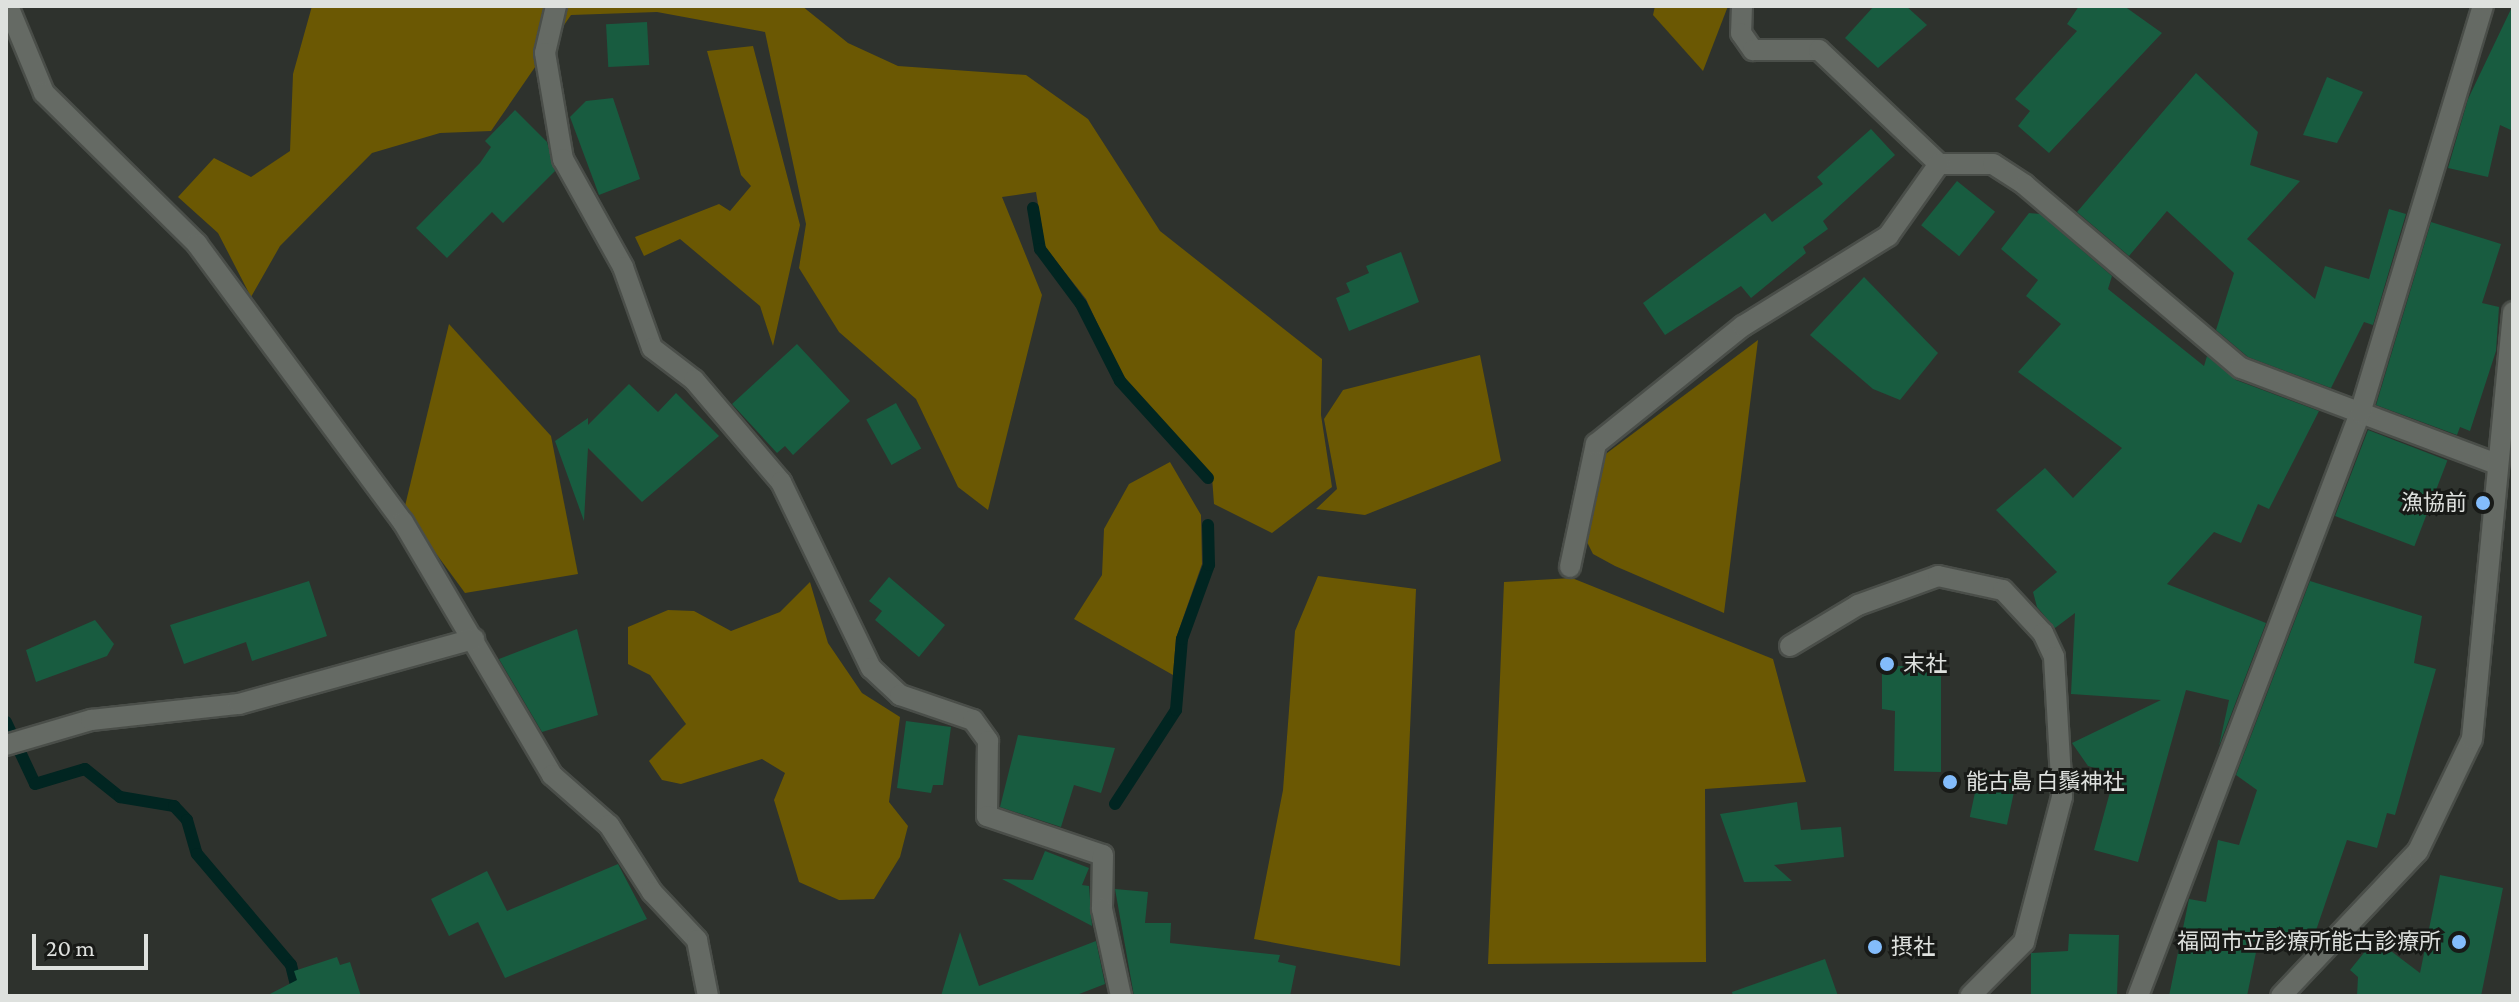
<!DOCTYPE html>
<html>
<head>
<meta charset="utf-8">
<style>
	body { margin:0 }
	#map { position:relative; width:2519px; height:1002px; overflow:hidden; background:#2e322d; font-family:"Crimson Pro","Noto Sans JP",serif }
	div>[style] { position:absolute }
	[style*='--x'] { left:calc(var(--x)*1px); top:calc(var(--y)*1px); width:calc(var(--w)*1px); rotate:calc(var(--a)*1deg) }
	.green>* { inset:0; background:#6b5803 }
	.stream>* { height:12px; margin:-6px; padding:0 6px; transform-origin:6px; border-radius:6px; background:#012521 }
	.building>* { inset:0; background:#185c40; transform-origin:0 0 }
	.roads { filter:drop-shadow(2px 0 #4a4e49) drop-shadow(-2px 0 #4a4e49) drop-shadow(0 2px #4a4e49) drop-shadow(0 -2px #4a4e49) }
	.minor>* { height:20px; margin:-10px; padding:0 10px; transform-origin:10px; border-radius:10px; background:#656a64 }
	.dots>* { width:22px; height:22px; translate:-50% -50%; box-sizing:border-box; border:4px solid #181a17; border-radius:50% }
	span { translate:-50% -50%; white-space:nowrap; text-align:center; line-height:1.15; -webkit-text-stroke:6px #181a17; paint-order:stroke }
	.poi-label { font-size:22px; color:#dee1de }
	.right { translate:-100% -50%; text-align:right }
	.left { translate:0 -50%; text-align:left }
	.frame { position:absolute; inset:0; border:8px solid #dee1de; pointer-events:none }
	.scale { position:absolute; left:32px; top:934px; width:116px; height:36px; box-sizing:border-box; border:4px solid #dee1de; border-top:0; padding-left:10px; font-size:24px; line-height:28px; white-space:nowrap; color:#dee1de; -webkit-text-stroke:6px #181a17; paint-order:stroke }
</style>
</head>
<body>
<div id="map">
	<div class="green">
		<i style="clip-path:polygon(312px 6px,802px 6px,848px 43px,898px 66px,1026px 75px,1088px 119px,1160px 231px,1322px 359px,1321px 415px,1332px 487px,1272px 533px,1214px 504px,1212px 477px,1122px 377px,1086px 299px,1045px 247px,1036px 192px,1002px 197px,1042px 295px,988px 510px,958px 487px,916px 399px,839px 332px,799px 268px,806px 224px,765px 32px,657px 12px,571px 15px,491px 131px,440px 133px,372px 153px,280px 246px,251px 297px,218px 233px,178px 197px,214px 158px,251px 177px,290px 151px,293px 74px)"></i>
		<i style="clip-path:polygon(1655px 6px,1728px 6px,1703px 71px,1653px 15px)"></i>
		<i style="clip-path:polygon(753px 46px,800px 225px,773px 346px,760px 306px,680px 239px,644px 256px,635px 237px,719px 204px,730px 211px,751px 186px,741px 175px,707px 51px)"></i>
		<i style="clip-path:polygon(449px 324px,551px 436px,578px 574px,465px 593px,404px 510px)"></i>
		<i style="clip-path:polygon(1758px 340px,1724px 613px,1615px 566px,1593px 554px,1585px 538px,1603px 456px)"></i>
		<i style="clip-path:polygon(1480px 355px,1501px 461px,1365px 515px,1316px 509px,1337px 489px,1324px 419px,1343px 390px)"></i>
		<i style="clip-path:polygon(1170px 462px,1201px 515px,1202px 564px,1176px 638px,1173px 675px,1074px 619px,1102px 575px,1104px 529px,1129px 484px)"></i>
		<i style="clip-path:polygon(1318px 576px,1416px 589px,1400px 966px,1254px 939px,1283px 790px,1295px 631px)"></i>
		<i style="clip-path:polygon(1572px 578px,1773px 659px,1806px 782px,1705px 789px,1706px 962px,1488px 964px,1504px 582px)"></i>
		<i style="clip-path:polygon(810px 582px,828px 643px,862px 693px,900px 717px,889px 802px,908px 826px,900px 857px,874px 899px,839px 900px,799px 882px,774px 800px,785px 773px,762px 759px,681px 784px,662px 780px,649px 761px,686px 724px,650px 675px,628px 664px,628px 627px,668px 610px,694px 611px,731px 631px,780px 612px)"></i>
	</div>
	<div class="stream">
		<i style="--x:1033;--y:208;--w:42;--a:80.3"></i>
		<i style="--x:1040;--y:249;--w:69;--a:53.3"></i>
		<i style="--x:1081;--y:304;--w:86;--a:63.1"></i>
		<i style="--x:1120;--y:381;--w:131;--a:47.8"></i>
		<i style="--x:6;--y:722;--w:68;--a:64.9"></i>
		<i style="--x:35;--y:784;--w:52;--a:-16.7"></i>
		<i style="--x:85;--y:769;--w:45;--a:38.7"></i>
		<i style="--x:120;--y:797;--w:55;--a:9.5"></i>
		<i style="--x:174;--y:806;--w:19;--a:47"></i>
		<i style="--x:187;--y:820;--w:35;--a:74"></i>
		<i style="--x:197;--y:854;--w:145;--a:49.7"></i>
		<i style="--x:291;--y:965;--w:32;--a:76"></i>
		<i style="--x:1115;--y:804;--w:112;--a:-57"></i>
		<i style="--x:1176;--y:710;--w:71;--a:-85.2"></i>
		<i style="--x:1182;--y:639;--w:79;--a:-70"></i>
		<i style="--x:1209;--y:565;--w:40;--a:-91.4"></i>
	</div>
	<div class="building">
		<i style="clip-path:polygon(1874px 6px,1906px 6px,1927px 25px,1878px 68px,1845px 38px)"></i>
		<i style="clip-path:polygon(2079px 6px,2124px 6px,2162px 33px,2049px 153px,2018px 126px,2030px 111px,2015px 99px,2077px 31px,2067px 24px)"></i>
		<i style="clip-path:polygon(2512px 7px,2513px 131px,2500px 125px,2488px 177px,2448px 168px,2468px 99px)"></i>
		<i style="left:647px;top:22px;width:43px;height:41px;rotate:87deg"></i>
		<i style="clip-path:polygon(2196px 73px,2258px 132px,2250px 165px,2300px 181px,2247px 239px,2315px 299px,2325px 266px,2369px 279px,2389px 209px,2406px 214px,2373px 325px,2364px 322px,2331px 388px,2248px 357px,2216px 330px,2234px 273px,2167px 211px,2129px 256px,2077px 212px)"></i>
		<i style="clip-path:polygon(2327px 77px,2363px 92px,2337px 143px,2303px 135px)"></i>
		<i style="clip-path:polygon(613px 98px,640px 179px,599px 195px,570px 117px,586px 101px)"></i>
		<i style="clip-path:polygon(515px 110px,547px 142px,555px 171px,503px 223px,492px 212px,447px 258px,416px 228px,480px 163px,491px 147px,485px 141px)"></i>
		<i style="clip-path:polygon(1871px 129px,1895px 155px,1823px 221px,1828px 229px,1803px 247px,1806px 253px,1751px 298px,1741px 286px,1665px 335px,1643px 303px,1765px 213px,1772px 222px,1823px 184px,1817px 177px)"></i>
		<i style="left:1957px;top:181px;width:49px;height:57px;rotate:39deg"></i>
		<i style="clip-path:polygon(2029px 213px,2040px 214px,2112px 276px,2108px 289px,2204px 366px,2207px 356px,2236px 380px,2319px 411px,2269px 509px,2258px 504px,2241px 543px,2214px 532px,2167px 584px,2266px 623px,2219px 746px,2229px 700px,2186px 690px,2138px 862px,2094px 850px,2115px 774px,2088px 766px,2072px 743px,2161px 700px,2071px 694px,2075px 613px,2055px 628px,2037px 607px,2033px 592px,2057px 572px,1996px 510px,2045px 468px,2073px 498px,2122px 448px,2018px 372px,2061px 324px,2026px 296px,2038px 280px,2001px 249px)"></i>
		<i style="clip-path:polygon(2431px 222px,2501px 244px,2482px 303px,2499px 307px,2496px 351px,2470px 431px,2460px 427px,2457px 435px,2376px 405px)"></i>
		<i style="clip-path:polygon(1401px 252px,1419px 302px,1349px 331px,1336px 298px,1350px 292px,1346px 283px,1369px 273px,1366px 266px)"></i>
		<i style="clip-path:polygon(1864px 277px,1938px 353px,1900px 400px,1873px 389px,1810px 335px)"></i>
		<i style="clip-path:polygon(797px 344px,850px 401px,793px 455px,785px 446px,777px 453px,732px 404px)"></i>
		<i style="clip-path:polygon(629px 384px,658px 412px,676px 393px,719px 436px,642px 502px,588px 448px,584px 521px,555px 441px,588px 418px,588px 425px)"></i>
		<i style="left:896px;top:403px;width:52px;height:34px;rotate:61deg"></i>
		<i style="left:2368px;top:430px;width:85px;height:92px;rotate:21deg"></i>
		<i style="clip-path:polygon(889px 577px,945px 625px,919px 657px,875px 620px,882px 611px,869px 601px)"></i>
		<i style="clip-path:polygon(309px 581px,327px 636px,252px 661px,246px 642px,184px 664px,170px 625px)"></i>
		<i style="clip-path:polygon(2310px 581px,2422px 616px,2414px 663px,2436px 669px,2395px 815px,2387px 813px,2377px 848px,2347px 840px,2311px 945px,2260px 933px,2247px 996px,2169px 996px,2189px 899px,2206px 902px,2218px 840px,2239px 845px,2257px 790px,2236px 775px)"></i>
		<i style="clip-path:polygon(95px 620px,114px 644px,107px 656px,36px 682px,26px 650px)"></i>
		<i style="clip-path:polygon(577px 629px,598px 715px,542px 732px,499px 659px)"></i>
		<i style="clip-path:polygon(1882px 666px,1941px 666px,1941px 772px,1894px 771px,1895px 711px,1882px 709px)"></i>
		<i style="clip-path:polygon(906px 721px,951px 727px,943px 785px,933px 785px,931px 793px,897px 788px)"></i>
		<i style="clip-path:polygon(1018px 735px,1115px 748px,1101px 793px,1074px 785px,1061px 827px,1000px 807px)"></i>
		<i style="left:1980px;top:769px;width:38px;height:49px;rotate:12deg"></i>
		<i style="clip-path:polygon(1797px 802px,1801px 830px,1841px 827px,1844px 857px,1774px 865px,1792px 881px,1744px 882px,1720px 814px)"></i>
		<i style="clip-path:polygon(1045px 851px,1089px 868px,1082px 885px,1089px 886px,1092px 926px,1002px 879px,1033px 880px)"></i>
		<i style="clip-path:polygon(618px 864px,647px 919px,505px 978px,478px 922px,449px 936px,431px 899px,487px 871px,507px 911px)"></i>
		<i style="clip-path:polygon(2440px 875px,2503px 888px,2481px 996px,2357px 996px,2358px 977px,2350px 970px,2375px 939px,2420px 973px)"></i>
		<i style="clip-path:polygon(1115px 889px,1148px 892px,1145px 923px,1171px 923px,1170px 943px,1280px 955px,1278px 962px,1296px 966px,1290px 996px,1134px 996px)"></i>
		<i style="clip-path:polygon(960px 932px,979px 986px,1096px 941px,1105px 984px,1074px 996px,941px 996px)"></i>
		<i style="clip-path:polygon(2069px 934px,2119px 935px,2117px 996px,2031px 996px,2031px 953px,2068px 951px)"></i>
		<i style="clip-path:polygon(337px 957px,340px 965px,350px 962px,361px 996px,266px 996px,297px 980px,294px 971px)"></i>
		<i style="clip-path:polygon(1825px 959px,1838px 996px,1733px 996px,1732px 992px)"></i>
	</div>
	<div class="roads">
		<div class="minor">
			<i style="--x:8;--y:6;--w:94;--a:67.5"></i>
			<i style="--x:44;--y:93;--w:215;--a:44.6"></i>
			<i style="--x:197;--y:244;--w:346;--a:53.5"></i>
			<i style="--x:403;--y:522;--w:294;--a:59.5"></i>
			<i style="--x:552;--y:775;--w:76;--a:41.3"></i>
			<i style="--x:609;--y:825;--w:80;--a:57.3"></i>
			<i style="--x:652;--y:892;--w:66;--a:46.8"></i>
			<i style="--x:697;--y:940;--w:57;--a:78.9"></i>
			<i style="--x:556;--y:6;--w:48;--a:103.2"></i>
			<i style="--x:545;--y:53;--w:108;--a:80.4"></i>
			<i style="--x:563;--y:159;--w:124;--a:60.9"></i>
			<i style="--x:623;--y:267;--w:86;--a:70.3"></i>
			<i style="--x:652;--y:348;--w:53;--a:37.3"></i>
			<i style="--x:694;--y:380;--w:134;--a:49.5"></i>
			<i style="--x:781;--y:482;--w:207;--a:64.2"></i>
			<i style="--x:871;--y:668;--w:40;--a:43"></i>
			<i style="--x:900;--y:695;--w:77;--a:18.9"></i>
			<i style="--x:973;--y:720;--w:26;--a:54"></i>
			<i style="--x:988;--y:741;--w:75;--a:90.8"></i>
			<i style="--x:987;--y:816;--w:122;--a:18.6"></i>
			<i style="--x:1103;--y:855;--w:54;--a:91.1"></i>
			<i style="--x:1102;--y:909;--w:89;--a:77.7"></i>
			<i style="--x:1742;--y:6;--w:27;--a:92"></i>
			<i style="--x:1741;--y:33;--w:21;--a:55"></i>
			<i style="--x:1753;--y:50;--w:66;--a:0"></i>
			<i style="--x:1819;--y:50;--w:166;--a:43.5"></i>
			<i style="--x:1939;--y:164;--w:54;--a:0"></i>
			<i style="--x:1993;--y:164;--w:38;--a:33"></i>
			<i style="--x:2025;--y:185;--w:283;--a:40.3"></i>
			<i style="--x:2241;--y:368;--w:272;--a:20.6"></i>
			<i style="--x:1570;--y:567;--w:126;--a:-78.1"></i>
			<i style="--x:1596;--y:444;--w:189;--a:-38.8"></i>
			<i style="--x:1743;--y:326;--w:171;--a:-31.8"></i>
			<i style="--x:1888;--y:236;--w:88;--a:-54.7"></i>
			<i style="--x:1790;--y:646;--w:79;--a:-31.1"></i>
			<i style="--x:1858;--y:605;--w:85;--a:-19.9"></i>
			<i style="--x:1938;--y:576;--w:66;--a:12.2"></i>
			<i style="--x:2003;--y:590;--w:59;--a:47.1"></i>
			<i style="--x:2043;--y:633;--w:26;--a:65"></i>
			<i style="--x:2054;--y:657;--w:140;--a:86.7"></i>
			<i style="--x:2062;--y:797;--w:150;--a:104.7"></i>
			<i style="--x:2024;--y:942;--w:76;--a:135"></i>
			<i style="--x:6;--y:745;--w:89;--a:-16.4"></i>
			<i style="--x:91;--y:720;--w:149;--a:-6.2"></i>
			<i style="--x:239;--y:704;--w:244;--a:-15.5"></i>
			<i style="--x:2138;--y:996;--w:624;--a:-69.15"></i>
			<i style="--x:2360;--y:413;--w:425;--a:-73.2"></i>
			<i style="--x:2281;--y:996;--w:199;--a:-46.6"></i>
			<i style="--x:2418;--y:851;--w:124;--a:-64.3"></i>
			<i style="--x:2472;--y:739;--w:429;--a:-84.5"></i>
		</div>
	</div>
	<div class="dots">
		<i style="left:2483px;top:503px;background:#83bcfb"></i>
		<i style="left:1887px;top:664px;background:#83bcfb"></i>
		<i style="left:1950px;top:782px;background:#83bcfb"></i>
		<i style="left:2459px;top:942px;background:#83bcfb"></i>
		<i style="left:1875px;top:947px;background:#83bcfb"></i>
	</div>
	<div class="poi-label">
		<span class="right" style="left:2467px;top:503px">漁協前</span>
		<span class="left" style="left:1903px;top:664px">末社</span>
		<span class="left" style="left:1966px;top:782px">能古島 白鬚神社</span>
		<span class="right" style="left:2441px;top:942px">福岡市立診療所能古診療所</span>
		<span class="left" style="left:1891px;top:947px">摂社</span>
	</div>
	<div class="frame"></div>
	<div class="scale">20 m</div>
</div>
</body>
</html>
